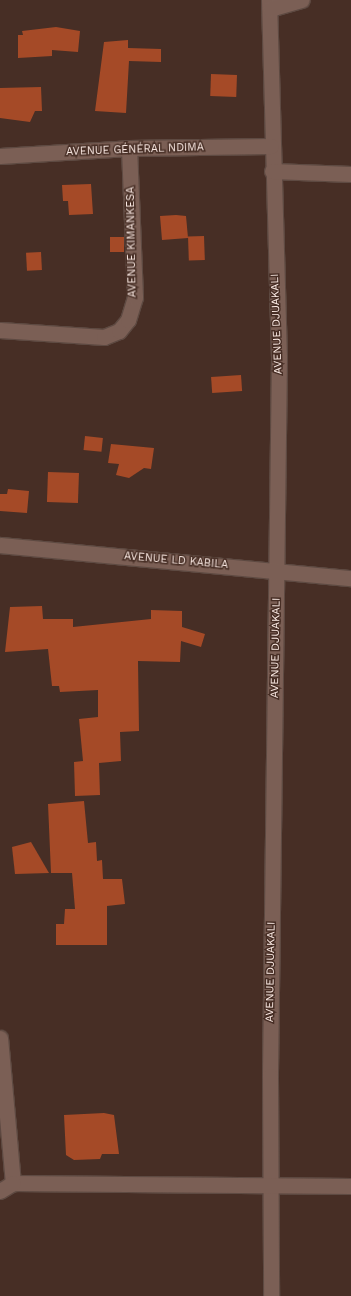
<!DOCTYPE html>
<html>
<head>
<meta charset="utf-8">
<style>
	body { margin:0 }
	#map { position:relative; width:351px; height:1296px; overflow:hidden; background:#472e25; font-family:"Work Sans",sans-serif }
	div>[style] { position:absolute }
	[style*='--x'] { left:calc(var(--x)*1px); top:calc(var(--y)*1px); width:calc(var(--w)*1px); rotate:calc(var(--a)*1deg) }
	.building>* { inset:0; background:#a54a27; transform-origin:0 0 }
	.roads { filter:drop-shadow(1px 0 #5e4a42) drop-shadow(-1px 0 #5e4a42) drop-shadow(0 1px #5e4a42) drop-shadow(0 -1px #5e4a42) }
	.street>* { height:15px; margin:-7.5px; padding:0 7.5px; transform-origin:7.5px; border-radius:7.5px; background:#7b5f55 }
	span { translate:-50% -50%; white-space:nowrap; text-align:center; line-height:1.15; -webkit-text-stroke:3px #472e25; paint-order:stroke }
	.street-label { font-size:11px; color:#feede7 }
</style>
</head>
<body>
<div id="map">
	<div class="building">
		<i style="clip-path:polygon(56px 27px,80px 31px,78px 52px,52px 50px,52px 56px,18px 58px,18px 35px,23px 35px,22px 31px)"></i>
		<i style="clip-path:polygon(128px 40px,128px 48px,161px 49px,161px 62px,129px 61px,126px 113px,95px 111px,104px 42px)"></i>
		<i style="left:211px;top:74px;width:26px;height:22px;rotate:2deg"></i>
		<i style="clip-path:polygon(41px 87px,42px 111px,35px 111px,30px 122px,0 118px,0 88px)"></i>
		<i style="clip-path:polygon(91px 184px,93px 214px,69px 215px,68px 201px,63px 201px,62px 185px)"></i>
		<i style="clip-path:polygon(176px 215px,186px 216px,188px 238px,162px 240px,160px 216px)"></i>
		<i style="left:204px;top:236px;width:24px;height:16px;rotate:88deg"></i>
		<i style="left:110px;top:237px;width:14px;height:15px"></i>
		<i style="left:41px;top:252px;width:18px;height:15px;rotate:87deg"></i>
		<i style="left:241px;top:375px;width:16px;height:30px;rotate:86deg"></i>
		<i style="left:85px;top:436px;width:18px;height:14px;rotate:6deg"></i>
		<i style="clip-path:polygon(111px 444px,154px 448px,151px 469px,144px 468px,129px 478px,116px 475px,119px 464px,108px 463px)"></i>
		<i style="left:48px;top:472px;width:31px;height:30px;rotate:2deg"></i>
		<i style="clip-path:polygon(8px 489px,29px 491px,27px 513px,0 511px,0 494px,7px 494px)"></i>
		<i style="clip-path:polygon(42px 606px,43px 619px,73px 619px,73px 627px,151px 619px,151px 610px,182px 611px,182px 627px,205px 634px,201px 647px,181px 641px,180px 662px,138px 661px,139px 731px,120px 732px,121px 761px,99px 763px,100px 795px,75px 796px,74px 762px,83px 761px,79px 719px,98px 717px,98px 690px,60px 692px,59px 686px,52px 686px,48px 649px,5px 652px,10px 607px)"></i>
		<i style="clip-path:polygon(84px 801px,88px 843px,96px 842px,97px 861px,102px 860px,103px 879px,122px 879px,125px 904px,107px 906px,107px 945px,56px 945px,56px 924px,64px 924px,65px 909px,75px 909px,72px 873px,51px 873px,48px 804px)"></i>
		<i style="clip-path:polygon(31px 842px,49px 873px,15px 874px,12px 847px)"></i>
		<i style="clip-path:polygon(104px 1113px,114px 1115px,119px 1154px,102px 1154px,100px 1159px,74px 1160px,66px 1155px,64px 1115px)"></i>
	</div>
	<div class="roads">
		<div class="street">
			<i style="--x:269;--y:0;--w:357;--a:88.4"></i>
			<i style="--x:279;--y:357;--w:719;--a:90.72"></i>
			<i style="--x:270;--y:1076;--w:220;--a:89.7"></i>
			<i style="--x:270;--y:9;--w:33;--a:-16"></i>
			<i style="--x:0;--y:156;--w:129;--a:-3.5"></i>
			<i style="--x:129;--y:148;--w:142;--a:-0.8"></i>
			<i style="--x:272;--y:171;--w:79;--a:2.2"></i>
			<i style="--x:0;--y:330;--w:104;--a:3.9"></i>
			<i style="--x:104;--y:337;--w:16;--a:-22"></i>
			<i style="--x:119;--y:331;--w:14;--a:-51"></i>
			<i style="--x:128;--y:320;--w:24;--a:-73"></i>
			<i style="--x:135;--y:297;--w:149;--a:-92.3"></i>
			<i style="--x:0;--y:545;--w:353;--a:5.4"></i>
			<i style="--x:0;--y:1038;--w:146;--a:84.9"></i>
			<i style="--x:13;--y:1183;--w:338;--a:0.5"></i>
			<i style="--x:0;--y:1191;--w:15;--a:-32"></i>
		</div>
	</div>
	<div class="street-label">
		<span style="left:135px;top:150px;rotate:-2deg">AVENUE GÉNÉRAL NDIMA</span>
		<span style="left:132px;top:242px;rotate:-91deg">AVENUE KIMANKESA</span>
		<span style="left:277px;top:324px;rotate:-92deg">AVENUE DJUAKALI</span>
		<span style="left:176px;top:561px;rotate:5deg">AVENUE LD KABILA</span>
		<span style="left:276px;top:648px;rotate:-89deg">AVENUE DJUAKALI</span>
		<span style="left:271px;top:972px;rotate:-89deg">AVENUE DJUAKALI</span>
	</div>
</div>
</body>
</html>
